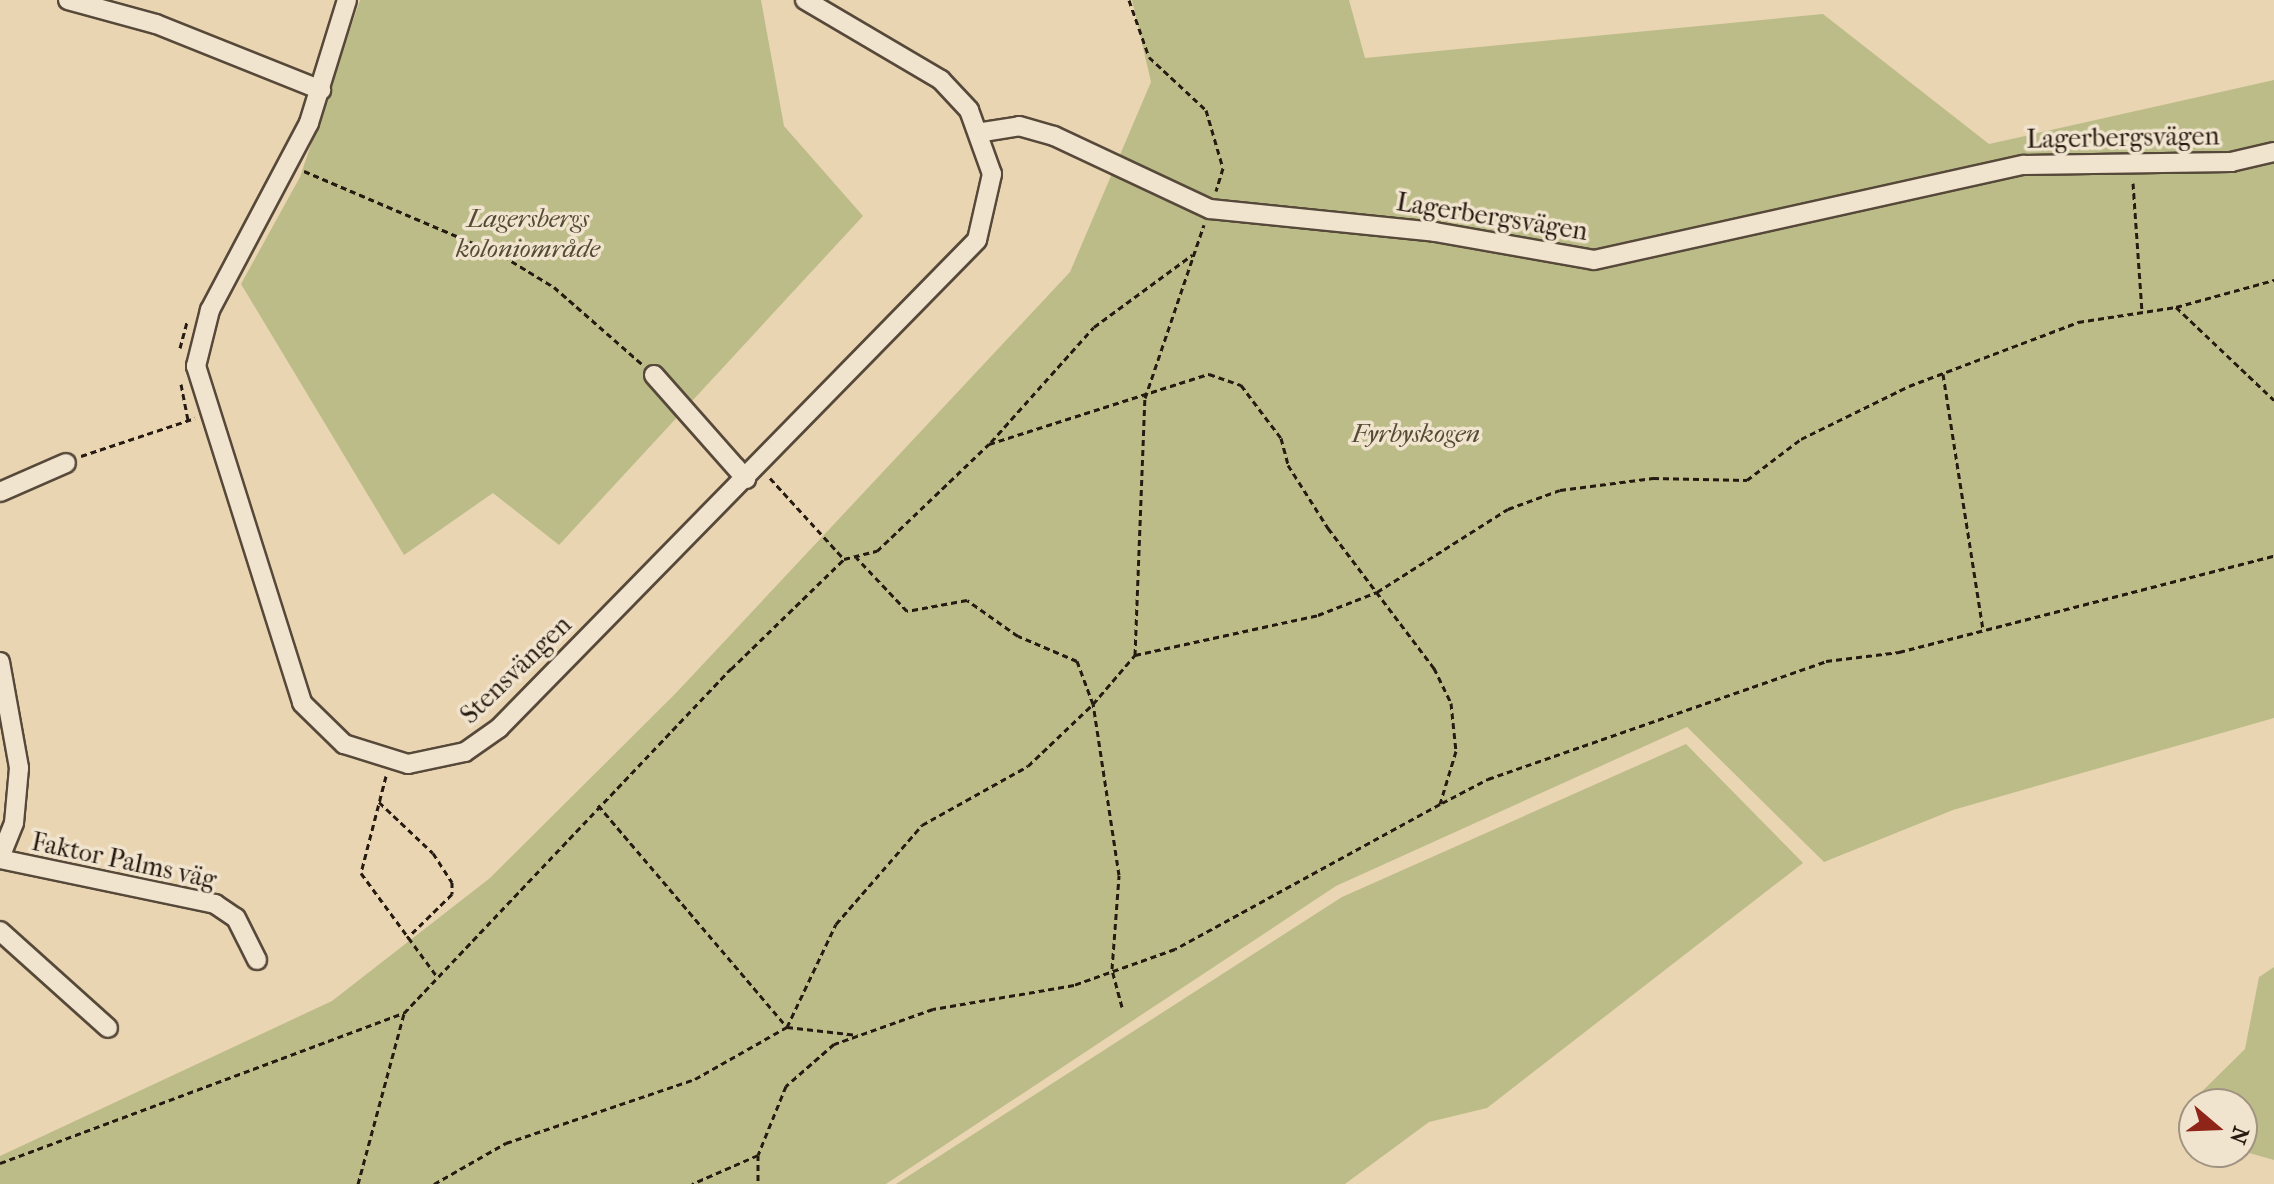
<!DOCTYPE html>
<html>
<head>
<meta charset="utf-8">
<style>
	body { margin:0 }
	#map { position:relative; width:2274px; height:1184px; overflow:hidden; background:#ead5b3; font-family:"IM FELL French Canon",serif }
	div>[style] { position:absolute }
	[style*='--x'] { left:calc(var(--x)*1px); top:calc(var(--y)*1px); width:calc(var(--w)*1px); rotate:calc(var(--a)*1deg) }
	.green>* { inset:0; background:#bcbc89 }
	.path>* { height:3px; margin-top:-1.5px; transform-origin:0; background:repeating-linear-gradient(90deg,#261a11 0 6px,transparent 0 10px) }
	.roads { filter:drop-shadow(2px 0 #57493a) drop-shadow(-2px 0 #57493a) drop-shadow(0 2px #57493a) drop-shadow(0 -2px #57493a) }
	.street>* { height:18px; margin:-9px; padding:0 9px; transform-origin:9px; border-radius:9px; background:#f1e4ce }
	span { translate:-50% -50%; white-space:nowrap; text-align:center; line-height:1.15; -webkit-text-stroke:7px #f1e4ce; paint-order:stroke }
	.street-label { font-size:26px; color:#261a11 }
	.park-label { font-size:26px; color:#534b35; font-style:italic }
	.north { position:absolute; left:2178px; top:1088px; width:80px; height:80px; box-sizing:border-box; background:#f1e4ce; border:2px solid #a09382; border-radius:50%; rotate:109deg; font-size:22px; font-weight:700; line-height:32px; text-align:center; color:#261a11 }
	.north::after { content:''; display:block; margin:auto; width:28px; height:36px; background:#8f2418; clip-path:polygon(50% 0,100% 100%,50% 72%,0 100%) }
</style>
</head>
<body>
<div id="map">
	<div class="green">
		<i style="clip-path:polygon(360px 0,761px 0,784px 126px,863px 216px,559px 545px,493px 493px,404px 555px,241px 284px,300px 177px)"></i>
		<i style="clip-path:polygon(1132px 0,1349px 0,1365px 58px,1823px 14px,1989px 144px,2274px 80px,2274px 718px,1953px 810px,1824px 862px,1687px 727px,1336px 886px,886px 1184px,0 1184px,0 1156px,332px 1001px,490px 878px,676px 693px,1070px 272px,1151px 82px)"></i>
		<i style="clip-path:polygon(1686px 744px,1803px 863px,1487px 1108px,1429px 1122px,1345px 1184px,896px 1184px,1342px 897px)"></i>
		<i style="clip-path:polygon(2274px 967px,2274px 1160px,2242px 1151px,2242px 1104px,2194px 1104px,2194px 1122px,2181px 1112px,2245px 1049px,2259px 977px)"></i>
	</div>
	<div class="path">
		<i style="--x:1129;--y:0;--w:60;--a:70.7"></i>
		<i style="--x:1149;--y:57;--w:78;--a:42.9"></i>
		<i style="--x:1206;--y:110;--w:60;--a:73.7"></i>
		<i style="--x:1223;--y:168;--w:24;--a:107"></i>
		<i style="--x:304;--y:171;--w:216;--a:23.1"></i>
		<i style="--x:503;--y:256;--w:60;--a:31.3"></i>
		<i style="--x:554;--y:287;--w:117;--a:41.2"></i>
		<i style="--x:2133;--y:183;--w:128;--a:86"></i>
		<i style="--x:2176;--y:307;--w:135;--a:43.5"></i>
		<i style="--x:180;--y:348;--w:28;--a:-75"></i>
		<i style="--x:1943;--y:374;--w:258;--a:81.1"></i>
		<i style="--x:181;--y:384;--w:37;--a:79"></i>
		<i style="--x:991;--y:442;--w:154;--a:-48.2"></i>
		<i style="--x:1094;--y:327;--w:122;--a:-36.3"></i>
		<i style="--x:81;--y:456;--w:120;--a:-18.4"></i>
		<i style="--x:770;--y:478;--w:110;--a:47.6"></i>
		<i style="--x:1135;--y:655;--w:187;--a:-12.3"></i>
		<i style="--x:1318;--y:615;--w:63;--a:-21.3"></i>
		<i style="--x:1377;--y:592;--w:155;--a:-32.4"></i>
		<i style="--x:1508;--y:509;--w:55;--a:-20.1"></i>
		<i style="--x:1560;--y:490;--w:94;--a:-7.4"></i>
		<i style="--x:1653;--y:478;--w:94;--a:1.2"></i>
		<i style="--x:1747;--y:480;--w:68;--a:-37.2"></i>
		<i style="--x:1801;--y:439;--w:120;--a:-26.1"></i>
		<i style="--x:1909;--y:386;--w:181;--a:-20.7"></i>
		<i style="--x:2078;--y:322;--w:99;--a:-8.7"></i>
		<i style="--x:2176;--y:307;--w:102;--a:-15.4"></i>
		<i style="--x:386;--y:776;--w:100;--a:104.5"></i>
		<i style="--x:361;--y:873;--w:127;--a:53.7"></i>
		<i style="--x:379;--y:802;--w:74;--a:43.4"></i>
		<i style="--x:433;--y:853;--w:35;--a:57"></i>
		<i style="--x:452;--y:882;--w:12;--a:90"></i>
		<i style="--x:452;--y:894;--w:63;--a:135.6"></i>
		<i style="--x:1442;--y:803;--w:52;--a:-27.6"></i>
		<i style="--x:1488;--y:779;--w:358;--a:-19.2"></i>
		<i style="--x:1826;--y:661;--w:74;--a:-7"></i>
		<i style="--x:1899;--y:652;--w:387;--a:-14.4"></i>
		<i style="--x:598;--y:805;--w:292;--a:49.6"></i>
		<i style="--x:787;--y:1027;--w:71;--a:6.4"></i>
		<i style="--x:1122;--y:1007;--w:39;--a:-105"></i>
		<i style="--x:1112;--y:969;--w:94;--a:-85.7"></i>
		<i style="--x:1119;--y:875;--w:173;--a:-98.6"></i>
		<i style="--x:1093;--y:704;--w:65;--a:-49.4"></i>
		<i style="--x:1135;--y:655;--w:257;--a:-87.8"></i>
		<i style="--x:1145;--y:398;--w:183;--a:-71.2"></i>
		<i style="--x:758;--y:1155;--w:29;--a:90"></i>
		<i style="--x:0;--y:1163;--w:431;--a:-20.4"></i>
		<i style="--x:404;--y:1013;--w:475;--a:-46.5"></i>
		<i style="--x:731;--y:669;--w:158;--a:-44.2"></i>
		<i style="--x:844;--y:559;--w:34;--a:-14"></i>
		<i style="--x:877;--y:551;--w:155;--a:-43.7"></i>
		<i style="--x:989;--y:444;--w:231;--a:-17.7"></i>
		<i style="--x:1209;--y:374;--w:34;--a:19"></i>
		<i style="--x:1241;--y:385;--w:66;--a:53"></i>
		<i style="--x:1281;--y:438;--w:28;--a:75"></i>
		<i style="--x:1288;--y:465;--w:75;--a:57.6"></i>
		<i style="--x:1328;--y:528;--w:176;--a:52.9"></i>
		<i style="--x:1434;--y:668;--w:39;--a:64"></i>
		<i style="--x:1451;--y:703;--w:48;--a:84.1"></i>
		<i style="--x:1456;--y:751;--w:55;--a:106.8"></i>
		<i style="--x:1440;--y:804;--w:302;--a:151.3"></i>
		<i style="--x:1175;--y:949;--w:107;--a:160.4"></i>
		<i style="--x:1074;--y:985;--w:143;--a:170.3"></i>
		<i style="--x:933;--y:1009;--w:105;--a:160.5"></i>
		<i style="--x:834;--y:1044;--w:64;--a:138.8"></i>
		<i style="--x:786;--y:1086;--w:74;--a:112.1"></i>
		<i style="--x:758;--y:1155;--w:72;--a:156.3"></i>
		<i style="--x:358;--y:1184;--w:177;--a:-74.9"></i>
		<i style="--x:434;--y:1184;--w:83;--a:-29.7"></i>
		<i style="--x:506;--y:1143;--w:200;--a:-18.7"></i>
		<i style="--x:695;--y:1079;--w:106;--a:-29.5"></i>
		<i style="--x:787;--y:1027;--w:114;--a:-64.6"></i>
		<i style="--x:836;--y:924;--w:131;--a:-49"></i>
		<i style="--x:922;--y:825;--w:121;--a:-29.1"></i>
		<i style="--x:1028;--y:766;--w:90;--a:-43.6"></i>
		<i style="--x:1093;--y:704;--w:46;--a:-110.4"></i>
		<i style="--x:1077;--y:661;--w:64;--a:-157"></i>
		<i style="--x:1018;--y:636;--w:62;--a:-144.8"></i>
		<i style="--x:967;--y:600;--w:61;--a:169.6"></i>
		<i style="--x:907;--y:611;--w:74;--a:-133.4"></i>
	</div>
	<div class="roads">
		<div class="street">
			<i style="--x:68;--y:0;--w:91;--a:15.3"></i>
			<i style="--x:156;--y:24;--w:178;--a:21.8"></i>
			<i style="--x:347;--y:0;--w:129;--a:107.2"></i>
			<i style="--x:309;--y:123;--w:212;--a:117.9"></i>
			<i style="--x:210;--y:310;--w:58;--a:104"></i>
			<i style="--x:196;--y:366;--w:353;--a:72.5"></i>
			<i style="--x:302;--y:703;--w:59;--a:44.3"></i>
			<i style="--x:344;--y:744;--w:67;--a:17.4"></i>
			<i style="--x:408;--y:764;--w:58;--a:-11.9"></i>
			<i style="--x:465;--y:752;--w:42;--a:-35.2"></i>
			<i style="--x:499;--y:728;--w:683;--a:-45.59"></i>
			<i style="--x:977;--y:240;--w:68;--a:-77.2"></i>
			<i style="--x:992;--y:174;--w:68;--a:-109.8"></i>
			<i style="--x:969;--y:110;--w:41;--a:-133"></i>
			<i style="--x:941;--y:80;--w:158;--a:-149.5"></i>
			<i style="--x:983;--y:132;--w:36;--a:-9"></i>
			<i style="--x:1019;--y:126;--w:36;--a:16"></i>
			<i style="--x:1054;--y:136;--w:172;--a:25.1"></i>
			<i style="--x:1210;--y:209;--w:226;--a:5.8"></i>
			<i style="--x:1435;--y:232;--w:161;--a:10"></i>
			<i style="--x:1594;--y:260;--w:440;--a:-12.5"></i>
			<i style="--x:2024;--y:165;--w:207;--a:-0.8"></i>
			<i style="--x:2231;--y:162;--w:44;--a:-13.1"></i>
			<i style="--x:654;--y:375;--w:139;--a:48.5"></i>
			<i style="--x:0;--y:492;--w:72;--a:-23.7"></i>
			<i style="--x:0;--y:662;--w:108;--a:79.8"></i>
			<i style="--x:19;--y:768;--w:55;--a:95.2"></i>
			<i style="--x:14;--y:823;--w:38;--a:112"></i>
			<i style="--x:0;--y:859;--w:220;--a:11.8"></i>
			<i style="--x:215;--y:904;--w:25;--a:34"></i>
			<i style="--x:236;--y:918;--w:47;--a:63.4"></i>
			<i style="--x:0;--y:931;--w:145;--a:41.9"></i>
		</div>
	</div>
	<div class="street-label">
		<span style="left:2123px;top:138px;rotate:-1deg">Lagerbergsvägen</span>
		<span style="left:1492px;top:217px;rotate:9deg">Lagerbergsvägen</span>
		<span style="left:516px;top:670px;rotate:-44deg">Stensvängen</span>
		<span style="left:124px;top:861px;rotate:12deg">Faktor Palms väg</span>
	</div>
	<div class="park-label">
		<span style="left:528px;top:234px">Lagersbergs<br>koloniområde</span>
		<span style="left:1416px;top:434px">Fyrbyskogen</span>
	</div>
	<div class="north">N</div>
</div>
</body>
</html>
